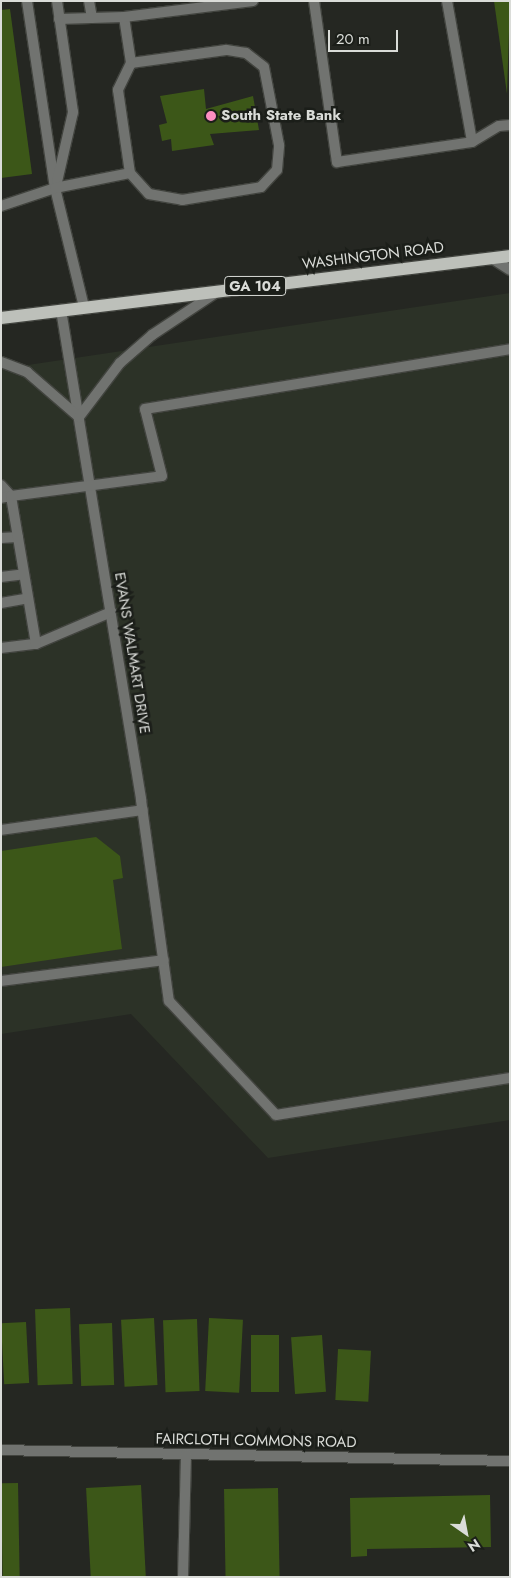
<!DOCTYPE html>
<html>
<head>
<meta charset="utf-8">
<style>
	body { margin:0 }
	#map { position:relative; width:511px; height:1578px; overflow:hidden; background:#252722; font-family:Jost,sans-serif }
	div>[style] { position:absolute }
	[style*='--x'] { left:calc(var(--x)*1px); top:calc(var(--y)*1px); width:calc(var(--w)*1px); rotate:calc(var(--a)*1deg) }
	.built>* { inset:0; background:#2c3227 }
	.building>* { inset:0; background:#3c5718; transform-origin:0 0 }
	.roads { filter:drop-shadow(1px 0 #42443f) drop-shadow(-1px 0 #42443f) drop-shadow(0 1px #42443f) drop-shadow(0 -1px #42443f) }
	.lane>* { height:10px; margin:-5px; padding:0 5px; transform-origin:5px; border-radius:5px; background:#717370 }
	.street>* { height:10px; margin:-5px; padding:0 5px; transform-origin:5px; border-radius:5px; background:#717370 }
	.primary>* { height:12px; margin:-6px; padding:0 6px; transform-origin:6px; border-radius:6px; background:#bdc0ba }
	.dots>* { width:14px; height:14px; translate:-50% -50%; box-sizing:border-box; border:2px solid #1b1e19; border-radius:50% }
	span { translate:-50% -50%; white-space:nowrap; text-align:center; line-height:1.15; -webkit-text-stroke:5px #1b1e19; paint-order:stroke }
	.shield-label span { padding:1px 4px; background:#1b1e19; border:1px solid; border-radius:4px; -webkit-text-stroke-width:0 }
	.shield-label { font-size:14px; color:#dadcd8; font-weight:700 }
	.poi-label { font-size:15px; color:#dadcd8; font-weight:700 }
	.left { translate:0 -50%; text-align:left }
	.street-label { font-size:15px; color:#dadcd8 }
	.frame { position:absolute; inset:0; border:2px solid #dadcd8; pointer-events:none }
	.north { position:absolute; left:441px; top:1508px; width:50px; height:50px; -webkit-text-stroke:4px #1b1e19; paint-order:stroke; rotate:147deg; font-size:14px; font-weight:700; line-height:20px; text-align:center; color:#dadcd8 }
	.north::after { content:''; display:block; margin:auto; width:18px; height:22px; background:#dadcd8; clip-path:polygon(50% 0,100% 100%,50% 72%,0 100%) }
	.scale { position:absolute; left:328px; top:30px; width:70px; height:22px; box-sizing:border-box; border:2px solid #dadcd8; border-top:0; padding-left:6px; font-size:15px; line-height:18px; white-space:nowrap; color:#dadcd8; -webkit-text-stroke:4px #1b1e19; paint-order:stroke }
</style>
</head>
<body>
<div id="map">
	<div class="built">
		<i style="clip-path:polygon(510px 293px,510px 1120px,268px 1158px,131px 1014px,1px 1034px,1px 369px)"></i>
	</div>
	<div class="building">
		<i style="clip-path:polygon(494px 1px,510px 1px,507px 94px)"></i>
		<i style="clip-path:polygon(10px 9px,32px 174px,1px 178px,1px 10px)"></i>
		<i style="clip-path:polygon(204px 89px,206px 109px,253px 96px,259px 130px,210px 134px,214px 145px,172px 151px,171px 139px,162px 141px,159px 125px,167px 123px,160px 96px)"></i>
		<i style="clip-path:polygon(96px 837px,120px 856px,123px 878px,113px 880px,122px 949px,1px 967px,1px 851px)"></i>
		<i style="left:70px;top:1308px;width:76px;height:35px;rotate:88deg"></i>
		<i style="left:154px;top:1318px;width:67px;height:33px;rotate:87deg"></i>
		<i style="left:209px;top:1318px;width:34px;height:73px;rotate:3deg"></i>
		<i style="left:197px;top:1319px;width:72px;height:34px;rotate:88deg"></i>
		<i style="left:26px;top:1322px;width:61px;height:25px;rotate:87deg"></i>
		<i style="left:112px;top:1323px;width:62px;height:33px;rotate:88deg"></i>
		<i style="left:251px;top:1335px;width:28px;height:57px"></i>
		<i style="left:322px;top:1335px;width:57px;height:31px;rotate:86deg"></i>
		<i style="left:338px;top:1349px;width:33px;height:51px;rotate:3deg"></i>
		<i style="left:18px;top:1483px;width:94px;height:17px;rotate:89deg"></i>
		<i style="left:141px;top:1485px;width:92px;height:55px;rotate:87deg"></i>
		<i style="left:278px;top:1488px;width:89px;height:54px;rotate:89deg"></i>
		<i style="clip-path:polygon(490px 1495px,491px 1547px,367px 1549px,367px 1556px,351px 1557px,350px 1498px)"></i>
	</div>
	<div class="roads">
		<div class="lane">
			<i style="--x:27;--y:1;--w:189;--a:81.5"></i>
			<i style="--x:55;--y:188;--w:122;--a:76.3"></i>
			<i style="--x:89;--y:1;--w:17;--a:80"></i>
			<i style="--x:314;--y:1;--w:163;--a:81.9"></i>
			<i style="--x:337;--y:162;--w:136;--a:-8.4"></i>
			<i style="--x:472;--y:142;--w:31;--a:-31"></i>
			<i style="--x:499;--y:126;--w:11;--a:-5"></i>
			<i style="--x:447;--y:1;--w:143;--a:79.9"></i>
			<i style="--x:124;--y:17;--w:47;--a:81.3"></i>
			<i style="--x:131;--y:63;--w:30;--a:116"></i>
			<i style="--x:118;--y:90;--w:84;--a:81.8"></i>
			<i style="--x:130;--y:173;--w:28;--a:48"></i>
			<i style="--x:149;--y:194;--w:34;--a:10"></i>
			<i style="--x:182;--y:200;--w:80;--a:-9.3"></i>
			<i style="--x:261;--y:187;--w:23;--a:-47"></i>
			<i style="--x:277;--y:170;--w:25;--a:-85"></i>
			<i style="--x:279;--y:145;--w:79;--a:-100.9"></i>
			<i style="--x:264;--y:67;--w:23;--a:-142"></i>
			<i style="--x:246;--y:53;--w:20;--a:-171"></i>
			<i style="--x:226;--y:50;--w:96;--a:172.2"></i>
			<i style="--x:59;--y:19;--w:65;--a:-1.8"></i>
			<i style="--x:124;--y:17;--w:130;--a:-7.1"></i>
			<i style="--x:57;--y:182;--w:72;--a:-77.1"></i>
			<i style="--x:73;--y:112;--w:112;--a:-98.2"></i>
			<i style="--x:1;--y:206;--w:57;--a:-18.4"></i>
			<i style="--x:55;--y:188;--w:76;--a:-11.3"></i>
			<i style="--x:493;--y:259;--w:20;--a:33"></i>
			<i style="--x:61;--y:310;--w:496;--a:80.7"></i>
			<i style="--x:141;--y:800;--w:203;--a:82.1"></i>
			<i style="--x:169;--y:1001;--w:156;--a:46.8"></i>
			<i style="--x:276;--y:1115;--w:237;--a:-9"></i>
			<i style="--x:1;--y:362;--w:28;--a:21"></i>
			<i style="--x:27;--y:372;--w:69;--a:40.9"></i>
			<i style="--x:79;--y:417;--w:68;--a:-52.8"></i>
			<i style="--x:120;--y:363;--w:43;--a:-41.2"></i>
			<i style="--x:152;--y:335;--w:78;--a:-33.5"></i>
			<i style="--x:1;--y:485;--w:15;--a:48"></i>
			<i style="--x:11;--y:496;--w:10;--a:169"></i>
			<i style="--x:1;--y:538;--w:17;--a:-3"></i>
			<i style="--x:1;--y:577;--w:23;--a:-7"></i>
			<i style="--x:1;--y:603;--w:27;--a:-10"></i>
			<i style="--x:36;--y:644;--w:82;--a:-23.1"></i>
			<i style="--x:1;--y:648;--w:35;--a:-7"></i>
			<i style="--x:36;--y:644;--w:150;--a:-99.6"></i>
			<i style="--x:11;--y:496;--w:152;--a:-7.5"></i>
			<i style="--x:162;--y:476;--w:69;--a:-104.2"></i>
			<i style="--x:145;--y:409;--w:370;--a:-9.3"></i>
			<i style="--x:1;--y:830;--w:143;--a:-8"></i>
			<i style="--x:1;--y:981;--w:164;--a:-7.3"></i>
		</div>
		<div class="street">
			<i style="--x:1;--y:1450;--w:509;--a:1.24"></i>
			<i style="--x:183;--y:1577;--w:123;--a:-88.6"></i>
		</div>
		<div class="primary">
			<i style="--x:1;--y:318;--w:513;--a:-6.94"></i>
		</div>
	</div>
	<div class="dots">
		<i style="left:211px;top:116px;background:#fd8ec0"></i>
	</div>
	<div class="shield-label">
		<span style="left:255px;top:286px">GA 104</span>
	</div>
	<div class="poi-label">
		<span class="left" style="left:221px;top:116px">South State Bank</span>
	</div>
	<div class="street-label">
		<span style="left:373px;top:256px;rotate:-7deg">WASHINGTON ROAD</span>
		<span style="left:132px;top:653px;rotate:81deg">EVANS WALMART DRIVE</span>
		<span style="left:256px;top:1441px;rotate:1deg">FAIRCLOTH COMMONS ROAD</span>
	</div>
	<div class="frame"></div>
	<div class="north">N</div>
	<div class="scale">20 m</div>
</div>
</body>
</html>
